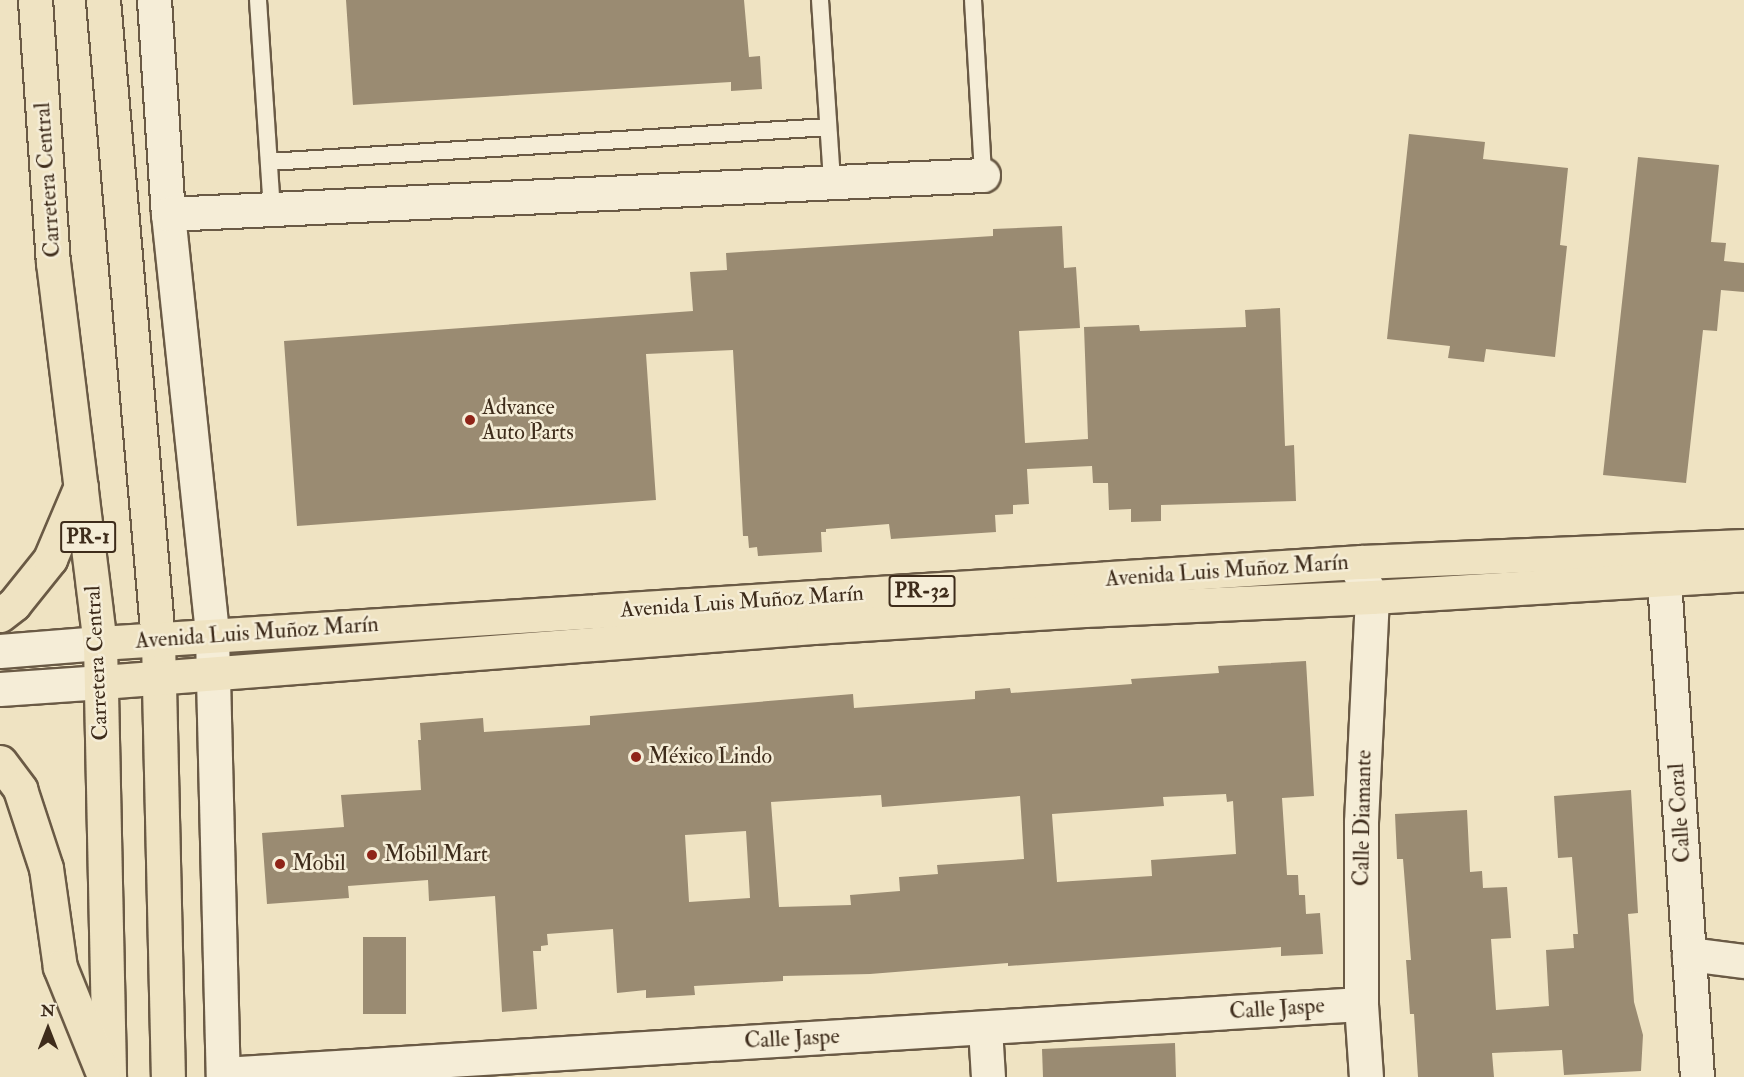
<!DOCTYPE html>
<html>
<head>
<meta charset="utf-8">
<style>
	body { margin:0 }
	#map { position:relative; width:1744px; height:1077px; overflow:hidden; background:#efe3c2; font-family:"IM FELL Double Pica",serif }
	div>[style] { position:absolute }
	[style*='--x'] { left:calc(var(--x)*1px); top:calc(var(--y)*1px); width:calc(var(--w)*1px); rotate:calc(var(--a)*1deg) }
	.building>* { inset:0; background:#9a8b72; transform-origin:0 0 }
	.roads { filter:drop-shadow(2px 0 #6a5a45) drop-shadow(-2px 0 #6a5a45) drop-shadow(0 2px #6a5a45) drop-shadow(0 -2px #6a5a45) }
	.service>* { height:16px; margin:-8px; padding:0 8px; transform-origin:8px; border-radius:8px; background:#f5edd7 }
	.minor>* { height:33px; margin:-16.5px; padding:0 16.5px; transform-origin:16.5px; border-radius:16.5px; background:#f5edd7 }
	.primary>* { height:33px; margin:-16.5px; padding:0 16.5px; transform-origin:16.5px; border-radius:16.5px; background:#efe3c2 }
	.dots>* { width:16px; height:16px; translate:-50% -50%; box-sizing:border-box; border:3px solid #f5edd7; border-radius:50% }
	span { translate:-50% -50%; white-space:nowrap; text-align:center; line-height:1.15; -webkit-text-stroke:5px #f5edd7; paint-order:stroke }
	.shield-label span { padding:2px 4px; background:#f5edd7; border:2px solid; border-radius:4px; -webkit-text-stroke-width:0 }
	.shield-label { font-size:21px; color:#3e2c1b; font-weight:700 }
	.street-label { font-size:22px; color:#3e2c1b }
	.poi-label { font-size:22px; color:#3e2c1b }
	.left { translate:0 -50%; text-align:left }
	.north { position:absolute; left:18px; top:999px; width:60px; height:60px; -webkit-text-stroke:4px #f5edd7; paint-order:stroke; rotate:0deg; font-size:16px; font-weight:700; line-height:24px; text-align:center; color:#3e2c1b }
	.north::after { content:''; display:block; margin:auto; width:21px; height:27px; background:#3e2c1b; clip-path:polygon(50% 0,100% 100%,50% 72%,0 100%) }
</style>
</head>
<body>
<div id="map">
	<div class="building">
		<i style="clip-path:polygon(346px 0,744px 0,749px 57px,760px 56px,762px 89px,731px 91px,731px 82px,353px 105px)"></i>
		<i style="clip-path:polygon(1409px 134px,1485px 142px,1483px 159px,1568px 168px,1560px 245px,1567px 246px,1555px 357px,1486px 349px,1484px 362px,1448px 358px,1450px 346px,1387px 339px)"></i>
		<i style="clip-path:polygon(1638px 157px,1719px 165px,1711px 242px,1726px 243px,1724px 261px,1744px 263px,1744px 292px,1721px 290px,1717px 331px,1703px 330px,1686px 483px,1603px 475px)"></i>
		<i style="clip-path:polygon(1062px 226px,1064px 268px,1076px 267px,1080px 328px,1019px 331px,1025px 443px,1088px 439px,1084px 327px,1139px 325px,1140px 331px,1246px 327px,1245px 310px,1280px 308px,1285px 446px,1294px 445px,1296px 501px,1161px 505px,1161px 521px,1131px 522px,1131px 509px,1109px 510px,1108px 483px,1093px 483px,1092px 466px,1027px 469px,1029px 504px,1013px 505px,1013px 514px,995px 515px,996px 532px,891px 539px,889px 524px,826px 529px,826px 532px,821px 532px,822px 552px,758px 556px,757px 547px,749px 548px,748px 536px,743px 536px,733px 350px,646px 354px,656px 500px,297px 526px,284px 341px,693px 311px,690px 272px,727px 270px,726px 253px,993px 236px,993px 229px)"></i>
		<i style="clip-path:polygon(evenodd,1306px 661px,1314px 796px,1282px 798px,1287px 875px,1298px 875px,1299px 895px,1305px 895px,1306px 914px,1320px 913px,1323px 954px,1281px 956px,1281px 947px,1008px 966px,1008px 963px,870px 974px,783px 976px,783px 981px,694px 986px,695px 995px,646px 998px,646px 990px,617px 993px,613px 929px,547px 934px,548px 945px,541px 946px,541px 951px,533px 951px,537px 1009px,502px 1012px,495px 896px,429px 901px,428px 880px,348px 886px,349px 898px,267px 904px,262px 833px,344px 827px,341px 795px,421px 790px,418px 740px,421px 740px,420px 723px,483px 718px,484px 732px,590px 725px,590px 716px,853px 694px,854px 708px,975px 699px,975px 691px,1010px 688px,1011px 693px,1132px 684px,1131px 679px,1219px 673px,1218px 666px,1306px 661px,1226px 794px,1227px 802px,1233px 801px,1236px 854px,1151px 860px,1152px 876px,1057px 882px,1052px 814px,1164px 806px,1163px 797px,1226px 794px,1306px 661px,881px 795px,882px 807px,1020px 796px,1024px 859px,937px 865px,938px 874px,899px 877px,900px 891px,850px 895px,851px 905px,779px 907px,771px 802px,881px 795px,1306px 661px,746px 831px,750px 898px,689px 902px,685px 835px,746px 831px)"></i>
		<i style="clip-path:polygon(1631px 790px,1638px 913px,1628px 914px,1634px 1002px,1643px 1035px,1641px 1071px,1564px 1075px,1562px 1050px,1492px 1053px,1494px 1077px,1418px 1077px,1414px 1014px,1410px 1014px,1406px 960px,1411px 960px,1403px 859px,1397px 859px,1395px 814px,1467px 810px,1470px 872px,1482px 871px,1483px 888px,1507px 887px,1511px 938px,1491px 939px,1496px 1010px,1549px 1006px,1546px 950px,1574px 948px,1573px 934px,1578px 934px,1572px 857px,1558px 858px,1554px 796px)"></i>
		<i style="left:363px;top:937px;width:43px;height:77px"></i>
		<i style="clip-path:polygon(1175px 1043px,1176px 1077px,1043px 1077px,1042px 1049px)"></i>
	</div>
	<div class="roads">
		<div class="service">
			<i style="--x:258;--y:0;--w:209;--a:86.2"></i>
			<i style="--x:820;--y:0;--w:183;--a:86.2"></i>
			<i style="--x:973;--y:0;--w:175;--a:86.7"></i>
			<i style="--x:269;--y:162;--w:560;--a:-3.58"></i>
		</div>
		<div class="minor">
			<i style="--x:154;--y:0;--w:214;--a:86.3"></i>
			<i style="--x:168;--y:214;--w:424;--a:84"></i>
			<i style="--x:212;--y:636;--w:441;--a:88.6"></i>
			<i style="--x:168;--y:214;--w:816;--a:-2.74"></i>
			<i style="--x:1662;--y:550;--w:528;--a:86.2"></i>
			<i style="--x:1354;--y:563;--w:38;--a:62"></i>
			<i style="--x:1372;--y:597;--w:225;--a:92.8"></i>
			<i style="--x:1361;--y:822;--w:182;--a:90"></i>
			<i style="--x:1361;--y:1004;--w:73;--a:86.1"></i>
			<i style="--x:0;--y:651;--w:100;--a:-4.6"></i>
			<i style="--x:0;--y:689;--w:102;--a:-3.9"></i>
			<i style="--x:1689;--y:954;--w:55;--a:7.3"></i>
			<i style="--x:985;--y:1028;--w:49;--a:86.5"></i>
			<i style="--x:223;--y:1074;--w:1140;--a:-3.52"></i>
		</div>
		<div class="primary">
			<i style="--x:35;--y:0;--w:263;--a:86.1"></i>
			<i style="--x:53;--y:262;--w:384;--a:83"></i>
			<i style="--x:100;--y:643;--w:434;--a:88.8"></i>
			<i style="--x:103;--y:0;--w:642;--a:85.09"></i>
			<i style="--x:158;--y:640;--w:437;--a:88.7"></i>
			<i style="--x:0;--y:615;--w:18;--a:-38"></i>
			<i style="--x:14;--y:604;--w:58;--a:-51.3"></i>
			<i style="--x:50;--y:559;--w:79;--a:-67"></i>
			<i style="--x:100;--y:643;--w:1264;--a:-3.68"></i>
			<i style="--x:1361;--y:562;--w:383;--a:-2.4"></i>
			<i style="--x:102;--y:682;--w:713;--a:-4.42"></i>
			<i style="--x:813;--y:627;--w:272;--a:-3.6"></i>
			<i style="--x:1084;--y:610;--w:288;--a:-2.6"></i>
			<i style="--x:1372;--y:597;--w:373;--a:-3.5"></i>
			<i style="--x:0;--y:762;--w:34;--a:53"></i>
			<i style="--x:20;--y:789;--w:83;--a:71.8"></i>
			<i style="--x:46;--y:868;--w:100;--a:82"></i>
			<i style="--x:60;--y:967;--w:112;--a:68"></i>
		</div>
	</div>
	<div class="dots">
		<i style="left:470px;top:420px;background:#8f2418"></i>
		<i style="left:636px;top:757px;background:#8f2418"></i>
		<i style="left:372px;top:855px;background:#8f2418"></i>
		<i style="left:280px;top:864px;background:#8f2418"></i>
	</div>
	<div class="shield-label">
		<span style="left:88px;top:537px">PR-1</span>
		<span style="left:922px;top:591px">PR-32</span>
	</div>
	<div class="street-label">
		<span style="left:48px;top:180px;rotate:-94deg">Carretera Central</span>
		<span style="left:1227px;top:571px;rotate:-4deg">Avenida Luis Muñoz Marín</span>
		<span style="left:742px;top:602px;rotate:-4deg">Avenida Luis Muñoz Marín</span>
		<span style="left:257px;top:633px;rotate:-4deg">Avenida Luis Muñoz Marín</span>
		<span style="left:97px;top:663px;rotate:-93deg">Carretera Central</span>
		<span style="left:1680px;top:813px;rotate:-94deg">Calle Coral</span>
		<span style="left:1363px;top:818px;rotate:-89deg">Calle Diamante</span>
		<span style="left:1277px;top:1009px;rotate:-4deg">Calle Jaspe</span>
		<span style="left:792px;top:1039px;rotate:-3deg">Calle Jaspe</span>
	</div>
	<div class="poi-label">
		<span class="left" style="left:482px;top:420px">Advance<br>Auto Parts</span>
		<span class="left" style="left:648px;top:757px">México Lindo</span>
		<span class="left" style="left:384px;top:855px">Mobil Mart</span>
		<span class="left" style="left:292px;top:864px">Mobil</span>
	</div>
	<div class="north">N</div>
</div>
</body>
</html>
